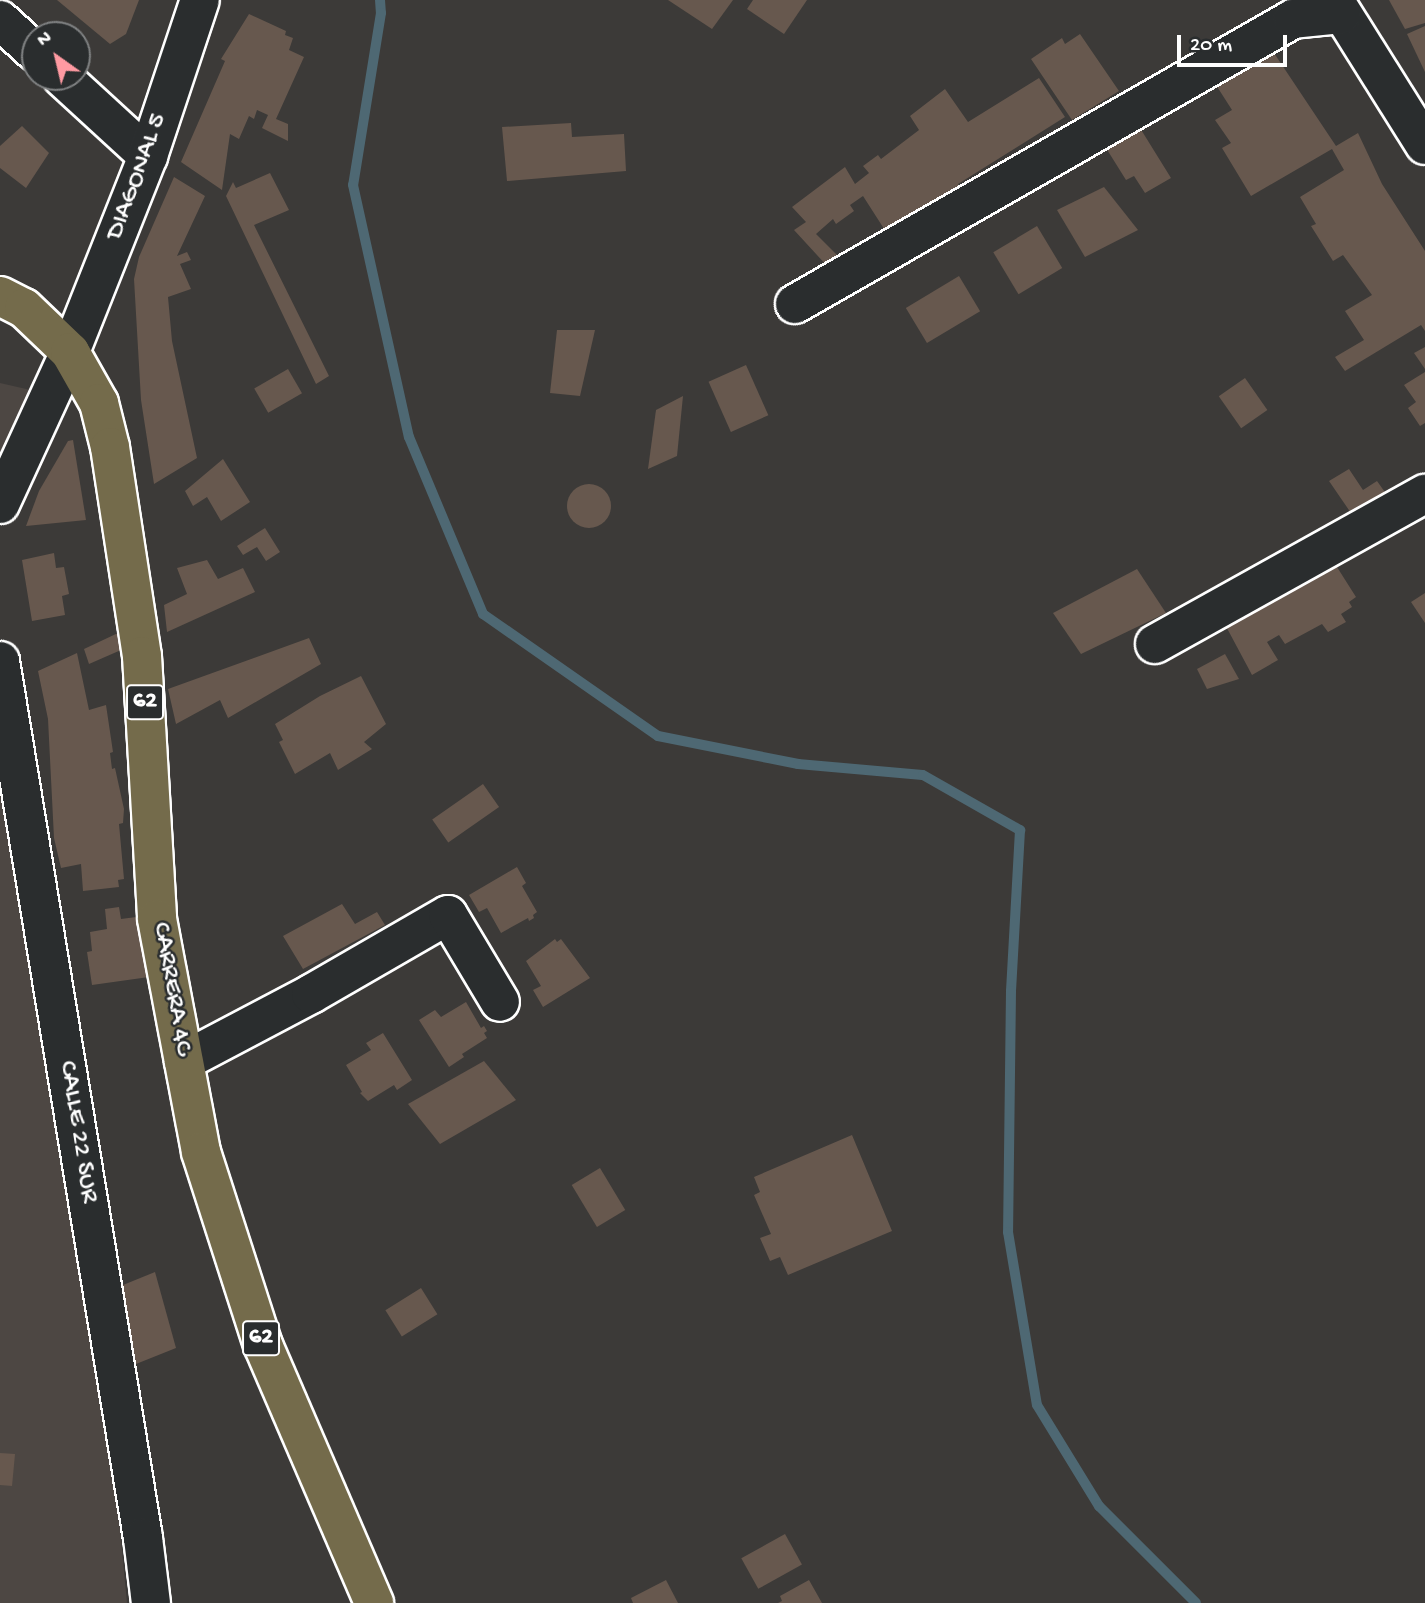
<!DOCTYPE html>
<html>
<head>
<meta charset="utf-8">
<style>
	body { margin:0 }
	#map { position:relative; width:1425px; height:1603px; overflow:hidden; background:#3c3a38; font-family:"Gochi Hand",sans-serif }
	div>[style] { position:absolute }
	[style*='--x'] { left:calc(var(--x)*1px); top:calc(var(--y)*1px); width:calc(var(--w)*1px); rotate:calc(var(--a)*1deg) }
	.built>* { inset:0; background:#4d4743 }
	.stream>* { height:10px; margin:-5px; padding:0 5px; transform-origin:5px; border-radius:5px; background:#4e6873 }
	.building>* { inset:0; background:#67584e; transform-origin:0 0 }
	.round { border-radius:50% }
	.roads { filter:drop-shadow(2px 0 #fff) drop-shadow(-2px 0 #fff) drop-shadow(0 2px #fff) drop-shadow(0 -2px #fff) }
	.minor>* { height:38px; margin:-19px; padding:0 19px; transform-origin:19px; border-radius:19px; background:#2a2d2e }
	.major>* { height:38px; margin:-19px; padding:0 19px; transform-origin:19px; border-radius:19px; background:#746b4b }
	span { translate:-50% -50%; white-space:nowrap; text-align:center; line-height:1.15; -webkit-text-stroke:5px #2a2d2e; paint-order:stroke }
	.shield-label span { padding:2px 5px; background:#2a2d2e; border:2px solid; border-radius:5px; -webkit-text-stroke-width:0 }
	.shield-label { font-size:24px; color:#fff; font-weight:700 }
	.street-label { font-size:26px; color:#fff }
	.north { position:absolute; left:21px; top:21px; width:70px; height:70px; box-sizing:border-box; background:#2a2d2e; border:2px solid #7f8182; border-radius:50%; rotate:326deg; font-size:19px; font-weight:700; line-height:28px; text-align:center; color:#fff }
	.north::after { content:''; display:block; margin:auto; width:24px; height:32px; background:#ff9aa2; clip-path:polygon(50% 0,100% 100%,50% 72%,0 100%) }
	.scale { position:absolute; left:1177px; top:35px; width:110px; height:32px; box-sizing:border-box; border:4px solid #fff; border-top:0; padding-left:9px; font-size:21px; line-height:24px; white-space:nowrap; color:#fff; -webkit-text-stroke:5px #2a2d2e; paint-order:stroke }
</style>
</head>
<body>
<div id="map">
	<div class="built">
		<i style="clip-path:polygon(0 383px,35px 391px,0 466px)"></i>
		<i style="clip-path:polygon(0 730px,99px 1310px,127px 1603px,0 1603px)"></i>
	</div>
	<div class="stream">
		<i style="--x:380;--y:0;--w:13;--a:86"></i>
		<i style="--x:381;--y:13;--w:174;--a:99.2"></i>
		<i style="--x:353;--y:185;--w:258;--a:77.5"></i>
		<i style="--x:409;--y:437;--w:192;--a:67.3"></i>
		<i style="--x:483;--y:614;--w:213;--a:34.9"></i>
		<i style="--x:658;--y:736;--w:143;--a:11.3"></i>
		<i style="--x:798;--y:764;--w:125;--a:5"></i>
		<i style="--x:923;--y:775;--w:112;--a:29.6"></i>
		<i style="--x:1020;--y:830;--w:161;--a:93.2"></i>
		<i style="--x:1011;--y:991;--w:241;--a:90.7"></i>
		<i style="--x:1008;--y:1232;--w:175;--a:80.5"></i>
		<i style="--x:1037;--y:1405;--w:119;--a:58.5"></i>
		<i style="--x:1099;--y:1506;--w:137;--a:45"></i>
	</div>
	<div class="building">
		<i style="clip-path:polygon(57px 0,139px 0,126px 34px,110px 44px)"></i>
		<i style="clip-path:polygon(668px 0,733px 0,712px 29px)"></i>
		<i style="clip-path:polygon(753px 0,807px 0,784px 34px,747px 9px)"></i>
		<i style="clip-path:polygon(1389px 0,1425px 0,1425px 23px,1405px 29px)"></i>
		<i style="clip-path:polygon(249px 14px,286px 31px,285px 35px,293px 38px,289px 50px,304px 57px,276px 119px,288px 124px,288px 141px,262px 128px,268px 115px,257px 110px,254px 119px,249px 116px,239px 139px,230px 134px,222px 190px,181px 162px,225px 61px,221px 59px)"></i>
		<i style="clip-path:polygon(1425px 26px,1425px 72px,1407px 34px)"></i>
		<i style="clip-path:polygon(1080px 34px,1119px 91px,1072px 120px,1031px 59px,1062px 38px,1065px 44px)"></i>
		<i style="clip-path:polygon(1274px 53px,1336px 146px,1358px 133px,1382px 184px,1425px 251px,1425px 331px,1421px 325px,1345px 371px,1335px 357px,1364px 340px,1345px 311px,1372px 295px,1343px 255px,1333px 261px,1311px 226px,1316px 224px,1300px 197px,1344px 170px,1332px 149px,1251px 196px,1222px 148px,1231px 143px,1215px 120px,1232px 110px,1216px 85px)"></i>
		<i style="clip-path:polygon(1039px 78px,1065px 117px,958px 184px,959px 186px,888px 235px,863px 196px,850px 205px,854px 211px,836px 224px,833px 219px,816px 234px,841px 259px,828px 267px,794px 230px,806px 222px,792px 207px,845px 167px,855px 184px,869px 173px,863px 166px,878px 155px,881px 159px,919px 130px,910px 116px,945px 89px,968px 122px)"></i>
		<i style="clip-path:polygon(571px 123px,572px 137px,624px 134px,626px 171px,507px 181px,502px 127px)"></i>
		<i style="clip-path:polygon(22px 126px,49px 153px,26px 188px,0 168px,0 146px)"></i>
		<i style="clip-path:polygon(1140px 128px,1171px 178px,1145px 193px,1134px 176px,1126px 180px,1106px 148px)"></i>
		<i style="clip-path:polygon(270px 173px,289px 210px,254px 225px,329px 376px,316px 384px,226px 196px,233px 182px,236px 188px)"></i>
		<i style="clip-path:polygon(174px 177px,205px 196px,177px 256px,187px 252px,191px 260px,180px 264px,191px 289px,168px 297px,172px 341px,197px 458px,154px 484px,141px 400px,134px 279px,139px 257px)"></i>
		<i style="clip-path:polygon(1104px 187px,1138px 230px,1085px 257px,1057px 210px)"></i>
		<i style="left:1037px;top:226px;width:49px;height:51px;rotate:59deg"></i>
		<i style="left:959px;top:276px;width:41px;height:62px;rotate:59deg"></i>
		<i style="clip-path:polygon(557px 330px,595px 330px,580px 396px,550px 393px)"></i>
		<i style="clip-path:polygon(1425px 347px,1425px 369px,1414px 353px)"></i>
		<i style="left:746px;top:365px;width:55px;height:41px;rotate:66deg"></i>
		<i style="left:288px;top:369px;width:28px;height:39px;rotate:60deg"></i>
		<i style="clip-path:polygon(1425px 372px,1425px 423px,1420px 426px,1408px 408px,1416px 402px,1404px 385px)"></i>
		<i style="left:1245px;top:378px;width:39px;height:32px;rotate:55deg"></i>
		<i style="clip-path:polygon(683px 396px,677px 456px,648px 469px,656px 410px)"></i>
		<i style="clip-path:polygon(73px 440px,86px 520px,26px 526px,39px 491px,68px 441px)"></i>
		<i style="clip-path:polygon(223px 459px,250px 502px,221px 521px,207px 497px,193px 506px,185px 491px)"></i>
		<i style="clip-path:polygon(1349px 469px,1363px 490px,1377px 481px,1387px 495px,1353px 516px,1329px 481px)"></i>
		<i class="round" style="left:567px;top:484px;width:44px;height:44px"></i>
		<i style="clip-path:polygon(265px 528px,280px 552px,266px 561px,257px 547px,243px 555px,237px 546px)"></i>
		<i style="clip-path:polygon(54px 553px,56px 568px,64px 567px,69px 594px,62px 596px,65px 615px,32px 621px,22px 560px)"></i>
		<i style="clip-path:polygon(1330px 556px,1356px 597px,1349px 602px,1352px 607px,1341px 614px,1346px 622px,1328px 632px,1322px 624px,1285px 644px,1279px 635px,1267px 642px,1278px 660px,1252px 675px,1221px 617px)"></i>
		<i style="clip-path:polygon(207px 560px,218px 579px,243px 568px,255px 592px,167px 632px,164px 605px,187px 594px,177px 568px)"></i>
		<i style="clip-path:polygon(1137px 569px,1166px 613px,1081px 654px,1053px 613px)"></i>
		<i style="clip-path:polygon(1425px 593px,1425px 623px,1411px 602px)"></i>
		<i style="clip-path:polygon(118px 633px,121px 650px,89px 664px,84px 649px)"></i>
		<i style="clip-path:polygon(309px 638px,321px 664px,228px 718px,220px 700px,176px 724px,168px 689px)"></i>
		<i style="clip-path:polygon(77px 653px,89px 710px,106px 705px,113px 752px,110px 753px,112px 769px,115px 768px,124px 809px,123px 823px,119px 824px,124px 879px,118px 880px,119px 887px,83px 891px,81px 864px,61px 868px,54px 838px,48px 719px,38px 671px)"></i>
		<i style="clip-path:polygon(1225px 654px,1239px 679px,1207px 689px,1197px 669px)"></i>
		<i style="clip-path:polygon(361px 676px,386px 724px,364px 742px,372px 749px,338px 770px,330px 753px,295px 774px,279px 742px,283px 740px,275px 724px,320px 696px)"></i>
		<i style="left:483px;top:784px;width:28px;height:62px;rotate:55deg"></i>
		<i style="clip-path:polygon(517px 867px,526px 883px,522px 886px,537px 912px,533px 915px,534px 918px,529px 921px,528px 918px,501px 933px,487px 908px,479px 912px,469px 895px)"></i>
		<i style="clip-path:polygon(342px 904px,355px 924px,377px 912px,385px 925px,303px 969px,283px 936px)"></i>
		<i style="clip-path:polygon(119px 907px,121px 919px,144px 916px,149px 977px,92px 985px,87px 952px,92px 951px,90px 932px,107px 929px,105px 909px)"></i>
		<i style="clip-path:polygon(555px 939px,557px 942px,561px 939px,590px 978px,543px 1007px,533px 990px,541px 986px,526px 961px)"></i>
		<i style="clip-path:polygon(466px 1002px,481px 1028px,484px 1026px,487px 1031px,484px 1033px,487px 1038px,462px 1054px,464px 1057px,449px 1067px,419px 1020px,435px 1010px,441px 1017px)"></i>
		<i style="clip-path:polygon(383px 1033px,412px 1080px,397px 1090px,394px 1085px,368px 1101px,360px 1093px,362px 1092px,346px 1065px,371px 1050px,366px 1043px)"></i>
		<i style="clip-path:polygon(484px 1061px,516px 1100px,440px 1144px,408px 1104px)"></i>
		<i style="clip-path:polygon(852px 1135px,892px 1231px,788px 1275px,780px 1257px,770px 1261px,760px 1238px,771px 1234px,754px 1195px,760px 1192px,754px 1177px)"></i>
		<i style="left:600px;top:1168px;width:49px;height:33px;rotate:59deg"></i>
		<i style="clip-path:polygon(155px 1272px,176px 1348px,131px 1366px,123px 1285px)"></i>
		<i style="left:421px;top:1288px;width:31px;height:42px;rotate:58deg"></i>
		<i style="clip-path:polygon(0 1453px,15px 1454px,12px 1486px,0 1485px)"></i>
		<i style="left:785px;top:1534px;width:35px;height:50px;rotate:61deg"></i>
		<i style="clip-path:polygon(666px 1580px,678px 1603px,633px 1603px,631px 1598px)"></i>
		<i style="clip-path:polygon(809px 1580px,822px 1603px,778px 1603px,782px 1601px,780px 1596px)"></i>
	</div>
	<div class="roads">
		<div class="minor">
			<i style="--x:1334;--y:0;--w:171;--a:57.9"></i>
			<i style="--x:0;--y:20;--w:47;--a:42.4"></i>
			<i style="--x:62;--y:77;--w:117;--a:42.6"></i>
			<i style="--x:795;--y:304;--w:574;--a:-29.78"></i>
			<i style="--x:1293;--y:19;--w:49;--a:-5.8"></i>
			<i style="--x:0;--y:504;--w:167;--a:-65.3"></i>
			<i style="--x:70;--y:352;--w:211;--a:-68.3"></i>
			<i style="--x:148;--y:156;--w:164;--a:-71.6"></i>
			<i style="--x:1155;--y:644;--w:309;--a:-29.1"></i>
			<i style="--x:0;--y:661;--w:889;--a:80.74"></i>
			<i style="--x:143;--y:1538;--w:65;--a:83"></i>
			<i style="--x:184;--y:1061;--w:144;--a:-27.8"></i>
			<i style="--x:311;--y:994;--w:158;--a:-30"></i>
			<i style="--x:448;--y:915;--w:101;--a:59.1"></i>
		</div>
		<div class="major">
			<i style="--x:0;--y:296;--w:27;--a:27"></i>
			<i style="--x:24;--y:308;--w:64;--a:43.7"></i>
			<i style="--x:70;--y:352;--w:59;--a:60.4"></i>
			<i style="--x:99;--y:403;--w:45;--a:76"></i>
			<i style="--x:110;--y:447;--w:211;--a:81.3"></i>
			<i style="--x:142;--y:656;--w:263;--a:86.7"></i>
			<i style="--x:157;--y:919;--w:237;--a:79.3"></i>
			<i style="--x:201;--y:1152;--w:203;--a:72.2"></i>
			<i style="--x:263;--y:1345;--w:281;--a:66.7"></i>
		</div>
	</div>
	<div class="shield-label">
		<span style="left:145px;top:702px">62</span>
		<span style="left:261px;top:1338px">62</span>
	</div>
	<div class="street-label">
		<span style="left:138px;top:177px;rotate:-70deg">DIAGONAL 5</span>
		<span style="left:171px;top:989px;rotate:80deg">CARRERA 4C</span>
		<span style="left:77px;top:1132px;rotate:81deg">CALLE 22 SUR</span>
	</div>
	<div class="north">N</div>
	<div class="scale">20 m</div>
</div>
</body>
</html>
